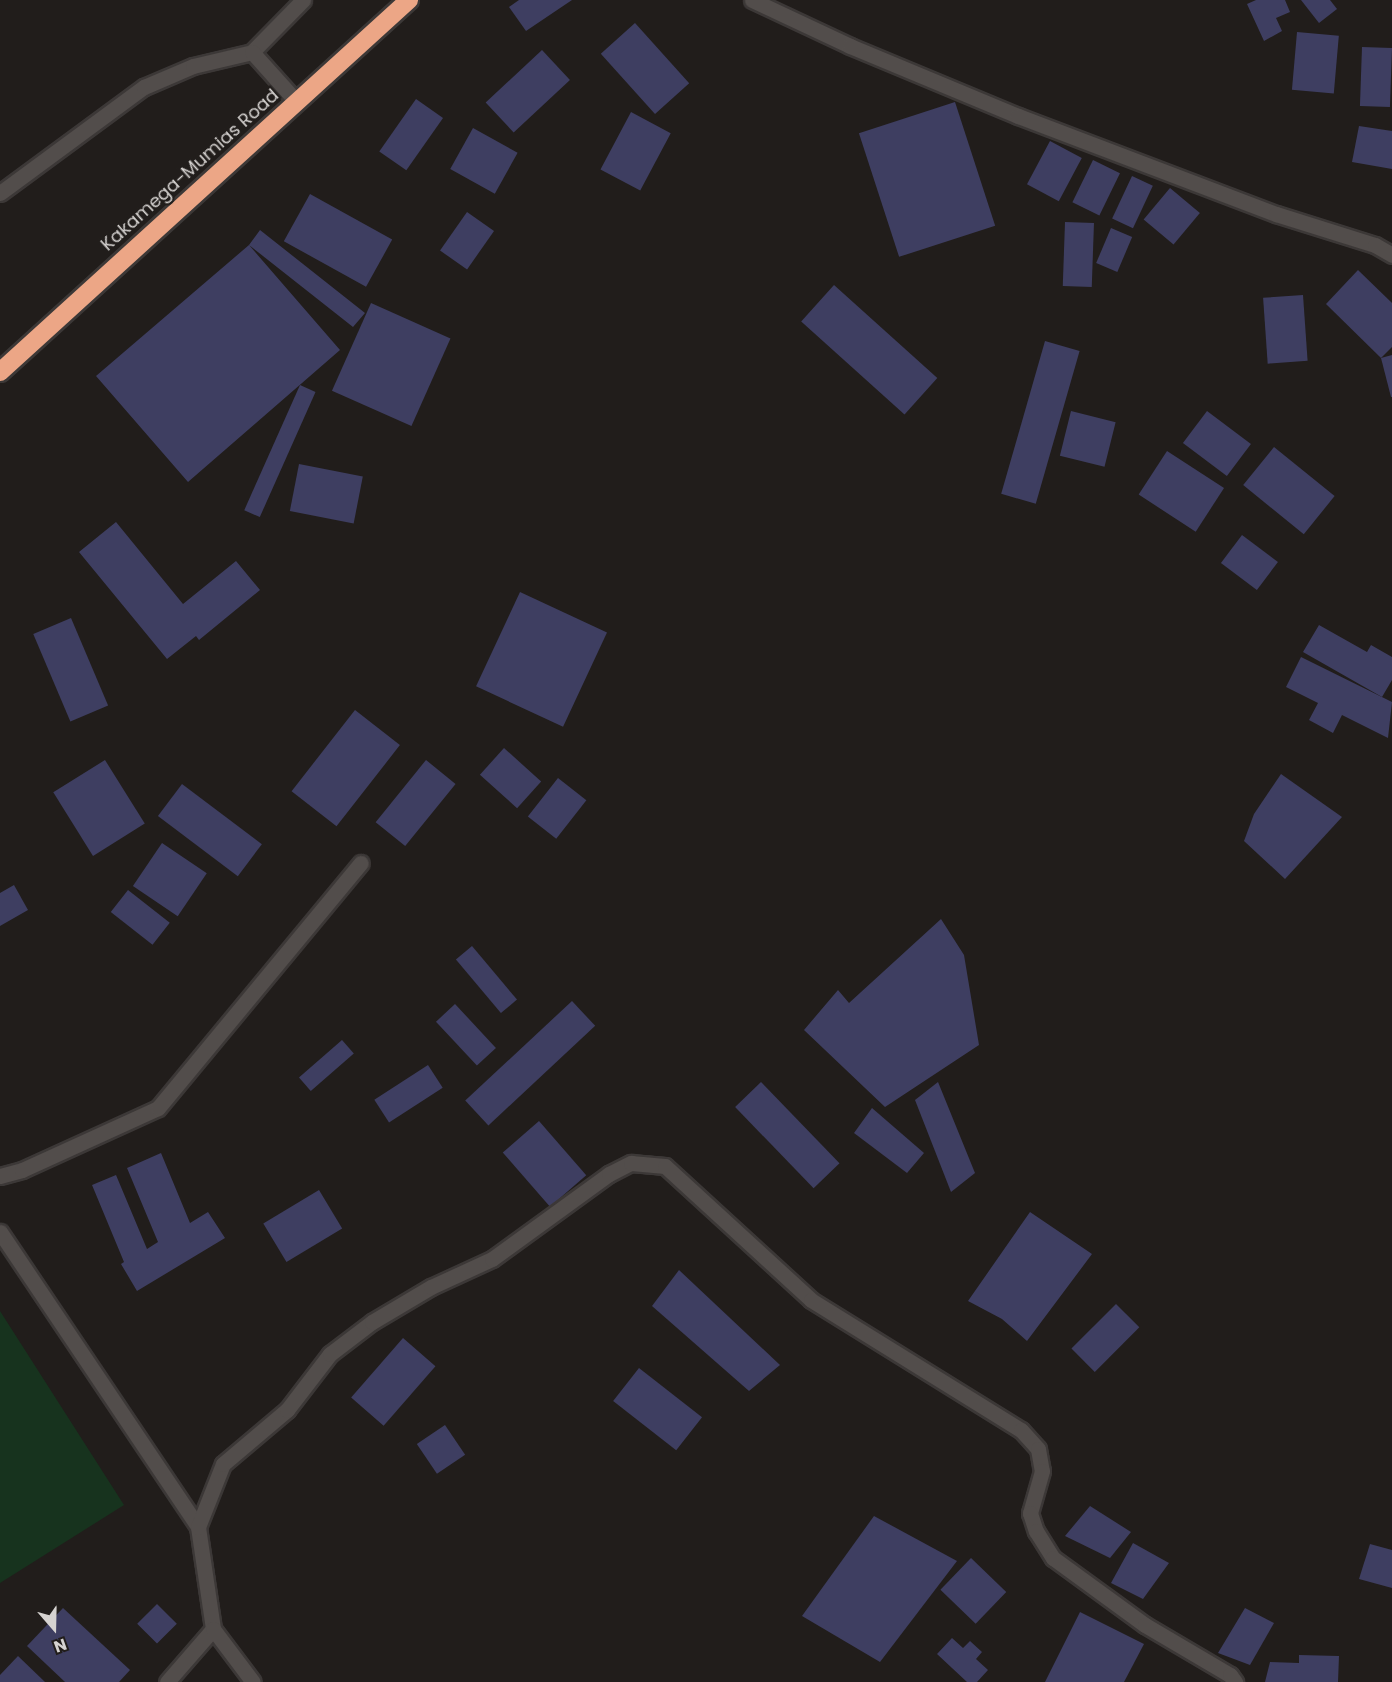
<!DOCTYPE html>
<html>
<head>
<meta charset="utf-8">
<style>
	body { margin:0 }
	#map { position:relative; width:1392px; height:1682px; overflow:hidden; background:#211d1b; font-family:Poppins,sans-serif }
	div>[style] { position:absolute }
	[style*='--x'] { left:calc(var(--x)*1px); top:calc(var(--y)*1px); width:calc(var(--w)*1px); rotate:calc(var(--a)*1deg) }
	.green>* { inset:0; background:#17331e }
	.building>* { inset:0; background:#3e3e61; transform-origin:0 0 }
	.roads { filter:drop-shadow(2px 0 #3c3837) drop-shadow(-2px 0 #3c3837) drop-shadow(0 2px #3c3837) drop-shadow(0 -2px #3c3837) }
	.minor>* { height:15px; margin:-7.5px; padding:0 7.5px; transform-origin:7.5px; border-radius:7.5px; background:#524d4b }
	.highway>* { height:18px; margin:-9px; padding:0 9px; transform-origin:9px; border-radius:9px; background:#eca686 }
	span { translate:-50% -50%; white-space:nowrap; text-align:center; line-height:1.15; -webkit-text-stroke:4.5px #211d1b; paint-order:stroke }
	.street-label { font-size:18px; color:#d6d3d1 }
	.north { position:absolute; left:24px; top:1598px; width:60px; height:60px; -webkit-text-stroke:4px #211d1b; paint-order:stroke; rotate:160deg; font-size:16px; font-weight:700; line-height:24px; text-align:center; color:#d6d3d1 }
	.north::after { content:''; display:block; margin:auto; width:21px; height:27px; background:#d6d3d1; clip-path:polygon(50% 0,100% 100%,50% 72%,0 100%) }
</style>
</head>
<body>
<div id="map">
	<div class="green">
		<i style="clip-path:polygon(0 1311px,124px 1505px,0 1583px)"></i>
	</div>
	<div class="building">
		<i style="clip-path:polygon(519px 0,572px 0,526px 31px,509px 7px)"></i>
		<i style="clip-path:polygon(1256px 0,1285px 0,1290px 12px,1276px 18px,1282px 31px,1264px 41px,1247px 4px)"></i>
		<i style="clip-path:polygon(1301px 0,1330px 0,1337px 9px,1319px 23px)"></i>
		<i style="left:635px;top:23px;width:81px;height:46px;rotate:48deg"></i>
		<i style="left:1297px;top:32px;width:42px;height:58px;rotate:5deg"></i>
		<i style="left:1362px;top:47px;width:30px;height:59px;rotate:2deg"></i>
		<i style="left:542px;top:50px;width:41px;height:77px;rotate:47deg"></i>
		<i style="left:416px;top:99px;width:33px;height:64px;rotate:35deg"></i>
		<i style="left:955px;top:102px;width:130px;height:101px;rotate:72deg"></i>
		<i style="left:631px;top:112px;width:45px;height:65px;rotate:28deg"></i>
		<i style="clip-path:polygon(1359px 126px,1392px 131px,1392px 169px,1352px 162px)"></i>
		<i style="left:473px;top:128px;width:51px;height:47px;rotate:29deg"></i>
		<i style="left:1050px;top:141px;width:36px;height:49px;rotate:28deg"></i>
		<i style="left:1093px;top:160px;width:30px;height:47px;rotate:26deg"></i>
		<i style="left:1132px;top:176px;width:23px;height:47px;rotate:25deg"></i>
		<i style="left:1170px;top:188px;width:39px;height:41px;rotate:40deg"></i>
		<i style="left:310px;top:194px;width:94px;height:54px;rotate:29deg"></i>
		<i style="left:467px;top:212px;width:33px;height:47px;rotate:35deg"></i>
		<i style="left:1065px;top:222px;width:29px;height:64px;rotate:2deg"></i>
		<i style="left:1111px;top:228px;width:23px;height:38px;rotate:23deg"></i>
		<i style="clip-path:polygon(260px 230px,365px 313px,353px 327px,249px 245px,340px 350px,188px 482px,96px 376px,249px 245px)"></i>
		<i style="clip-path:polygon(1358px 270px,1392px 303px,1392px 347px,1381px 358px,1326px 304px)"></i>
		<i style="left:834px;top:285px;width:139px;height:49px;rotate:42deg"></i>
		<i style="left:1303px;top:295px;width:66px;height:40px;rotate:86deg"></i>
		<i style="left:371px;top:303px;width:87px;height:96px;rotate:24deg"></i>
		<i style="left:1045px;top:341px;width:36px;height:159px;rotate:16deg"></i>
		<i style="clip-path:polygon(1392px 355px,1392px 397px,1391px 397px,1381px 358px)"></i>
		<i style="left:300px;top:385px;width:17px;height:137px;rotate:24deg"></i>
		<i style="left:1071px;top:411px;width:46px;height:46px;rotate:14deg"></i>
		<i style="left:1207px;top:411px;width:55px;height:40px;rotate:37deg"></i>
		<i style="left:1274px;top:447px;width:78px;height:49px;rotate:39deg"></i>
		<i style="left:1167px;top:451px;width:68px;height:52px;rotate:33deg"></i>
		<i style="left:299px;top:464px;width:65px;height:48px;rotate:11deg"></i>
		<i style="clip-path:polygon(116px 522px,183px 604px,236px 561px,260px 590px,199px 640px,196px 636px,167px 659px,79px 552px)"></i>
		<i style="left:1242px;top:535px;width:45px;height:35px;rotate:37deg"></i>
		<i style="left:520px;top:592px;width:96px;height:104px;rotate:25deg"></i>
		<i style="left:71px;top:618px;width:95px;height:41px;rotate:67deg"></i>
		<i style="clip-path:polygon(1319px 625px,1367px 652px,1371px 645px,1392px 657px,1392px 680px,1382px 697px,1303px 652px)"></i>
		<i style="clip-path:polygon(1301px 657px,1392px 702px,1388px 738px,1342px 715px,1333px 733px,1309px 720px,1318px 703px,1286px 687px)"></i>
		<i style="left:355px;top:710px;width:57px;height:103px;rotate:38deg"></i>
		<i style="left:504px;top:748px;width:50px;height:36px;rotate:42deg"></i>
		<i style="left:105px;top:760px;width:75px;height:61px;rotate:58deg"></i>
		<i style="left:426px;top:760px;width:38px;height:80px;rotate:39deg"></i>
		<i style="clip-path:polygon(1281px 774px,1342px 817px,1285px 879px,1244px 841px,1254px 814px)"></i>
		<i style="left:558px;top:778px;width:36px;height:49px;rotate:38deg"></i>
		<i style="left:182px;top:784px;width:100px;height:40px;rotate:37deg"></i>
		<i style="left:162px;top:843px;width:54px;height:52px;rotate:34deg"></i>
		<i style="clip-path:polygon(14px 885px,28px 910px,0 926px,0 893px)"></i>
		<i style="left:128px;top:890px;width:53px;height:28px;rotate:38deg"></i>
		<i style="clip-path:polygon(941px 919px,964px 955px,979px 1045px,885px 1107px,804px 1030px,838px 990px,849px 1003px)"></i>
		<i style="left:472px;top:946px;width:70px;height:21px;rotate:50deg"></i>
		<i style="left:572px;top:1001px;width:34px;height:146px;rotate:47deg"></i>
		<i style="left:455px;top:1004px;width:60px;height:26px;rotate:47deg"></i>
		<i style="left:342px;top:1040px;width:18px;height:57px;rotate:49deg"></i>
		<i style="left:428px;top:1065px;width:27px;height:64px;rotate:57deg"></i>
		<i style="left:761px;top:1082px;width:113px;height:36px;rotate:46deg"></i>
		<i style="clip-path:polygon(938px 1082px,975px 1173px,951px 1192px,915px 1100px)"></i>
		<i style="clip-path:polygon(872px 1108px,924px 1153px,907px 1173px,854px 1133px)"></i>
		<i style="left:539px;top:1121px;width:72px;height:48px;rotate:49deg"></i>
		<i style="clip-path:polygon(161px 1153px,190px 1223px,208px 1212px,225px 1238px,137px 1291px,121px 1264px,124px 1262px,92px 1185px,116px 1175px,147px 1249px,158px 1242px,127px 1168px)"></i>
		<i style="left:319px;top:1190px;width:45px;height:65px;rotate:59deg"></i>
		<i style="clip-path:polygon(1030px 1212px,1092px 1254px,1027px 1341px,1002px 1319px,968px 1301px)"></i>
		<i style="clip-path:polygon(679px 1270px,780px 1365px,749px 1391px,652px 1306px)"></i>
		<i style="left:1116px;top:1304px;width:33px;height:63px;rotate:45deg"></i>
		<i style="left:403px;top:1338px;width:43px;height:79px;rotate:41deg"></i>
		<i style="left:639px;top:1368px;width:80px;height:42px;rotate:38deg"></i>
		<i style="left:445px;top:1425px;width:36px;height:34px;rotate:56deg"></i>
		<i style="clip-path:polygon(1090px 1506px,1131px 1532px,1110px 1558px,1065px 1536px)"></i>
		<i style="clip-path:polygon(874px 1516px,957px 1561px,880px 1662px,802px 1616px)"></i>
		<i style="clip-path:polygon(1133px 1543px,1169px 1563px,1143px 1599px,1111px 1583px)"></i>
		<i style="clip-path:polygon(1370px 1544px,1392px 1550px,1392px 1588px,1359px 1579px)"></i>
		<i style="left:971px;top:1558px;width:49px;height:44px;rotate:44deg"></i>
		<i style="left:157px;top:1604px;width:28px;height:28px;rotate:45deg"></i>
		<i style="clip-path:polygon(63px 1608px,130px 1670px,119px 1682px,65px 1682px,27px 1646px)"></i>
		<i style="clip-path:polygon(1245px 1608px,1274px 1623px,1250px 1665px,1218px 1653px)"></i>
		<i style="clip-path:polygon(1080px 1612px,1144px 1644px,1124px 1682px,1045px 1682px)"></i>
		<i style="clip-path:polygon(952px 1638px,963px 1648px,970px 1641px,982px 1652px,976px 1659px,988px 1670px,977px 1682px,967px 1682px,937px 1654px)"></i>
		<i style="clip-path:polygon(1299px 1655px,1339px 1656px,1338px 1682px,1265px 1682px,1270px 1662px,1299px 1663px)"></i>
		<i style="clip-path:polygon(18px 1656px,45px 1682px,0 1682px,0 1675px)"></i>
	</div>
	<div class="roads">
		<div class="minor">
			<i style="--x:752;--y:0;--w:108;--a:25.1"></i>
			<i style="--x:850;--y:46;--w:182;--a:22.6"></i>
			<i style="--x:1018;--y:116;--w:276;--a:20.8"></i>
			<i style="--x:1276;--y:214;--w:104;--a:17.4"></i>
			<i style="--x:1375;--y:245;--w:20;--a:30"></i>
			<i style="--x:252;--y:52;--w:73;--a:-45.6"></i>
			<i style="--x:0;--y:193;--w:179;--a:-36.4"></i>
			<i style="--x:144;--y:87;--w:53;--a:-23.2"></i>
			<i style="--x:193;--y:66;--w:61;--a:-13.3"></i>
			<i style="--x:252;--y:52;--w:66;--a:48.1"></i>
			<i style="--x:0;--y:1176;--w:23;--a:-15"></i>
			<i style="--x:22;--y:1170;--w:149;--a:-24.5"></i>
			<i style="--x:158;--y:1108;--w:318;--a:-50.4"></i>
			<i style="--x:0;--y:1232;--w:355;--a:56.1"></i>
			<i style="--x:198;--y:1527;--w:103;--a:81.6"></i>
			<i style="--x:213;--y:1629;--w:70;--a:131"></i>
			<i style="--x:198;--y:1527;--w:68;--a:-68.4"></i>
			<i style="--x:223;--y:1464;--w:84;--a:-40.2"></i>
			<i style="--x:287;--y:1410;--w:71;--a:-52.5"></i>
			<i style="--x:330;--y:1354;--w:53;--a:-37.3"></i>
			<i style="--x:372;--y:1322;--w:69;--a:-30.7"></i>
			<i style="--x:431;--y:1287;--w:67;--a:-24.7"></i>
			<i style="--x:492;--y:1259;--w:145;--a:-36"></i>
			<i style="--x:609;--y:1174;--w:25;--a:-27"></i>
			<i style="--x:631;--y:1163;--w:34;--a:5"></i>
			<i style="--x:665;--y:1166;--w:198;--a:42.5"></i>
			<i style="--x:811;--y:1300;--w:247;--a:31.8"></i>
			<i style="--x:1021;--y:1430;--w:25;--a:48"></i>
			<i style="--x:1038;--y:1449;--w:22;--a:80"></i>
			<i style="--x:1042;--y:1471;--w:44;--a:105.9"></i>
			<i style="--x:1030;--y:1513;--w:19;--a:72"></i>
			<i style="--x:1036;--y:1531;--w:32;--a:58"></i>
			<i style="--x:1053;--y:1558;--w:114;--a:36.1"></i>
			<i style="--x:1145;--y:1625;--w:99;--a:30.5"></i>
			<i style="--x:1230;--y:1675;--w:9;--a:54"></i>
			<i style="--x:213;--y:1629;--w:66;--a:53"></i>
		</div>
		<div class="highway">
			<i style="--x:0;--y:372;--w:553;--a:-42.29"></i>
		</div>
	</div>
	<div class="street-label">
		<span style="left:190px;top:170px;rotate:-42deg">Kakamega-Mumias Road</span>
	</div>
	<div class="north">N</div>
</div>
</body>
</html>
